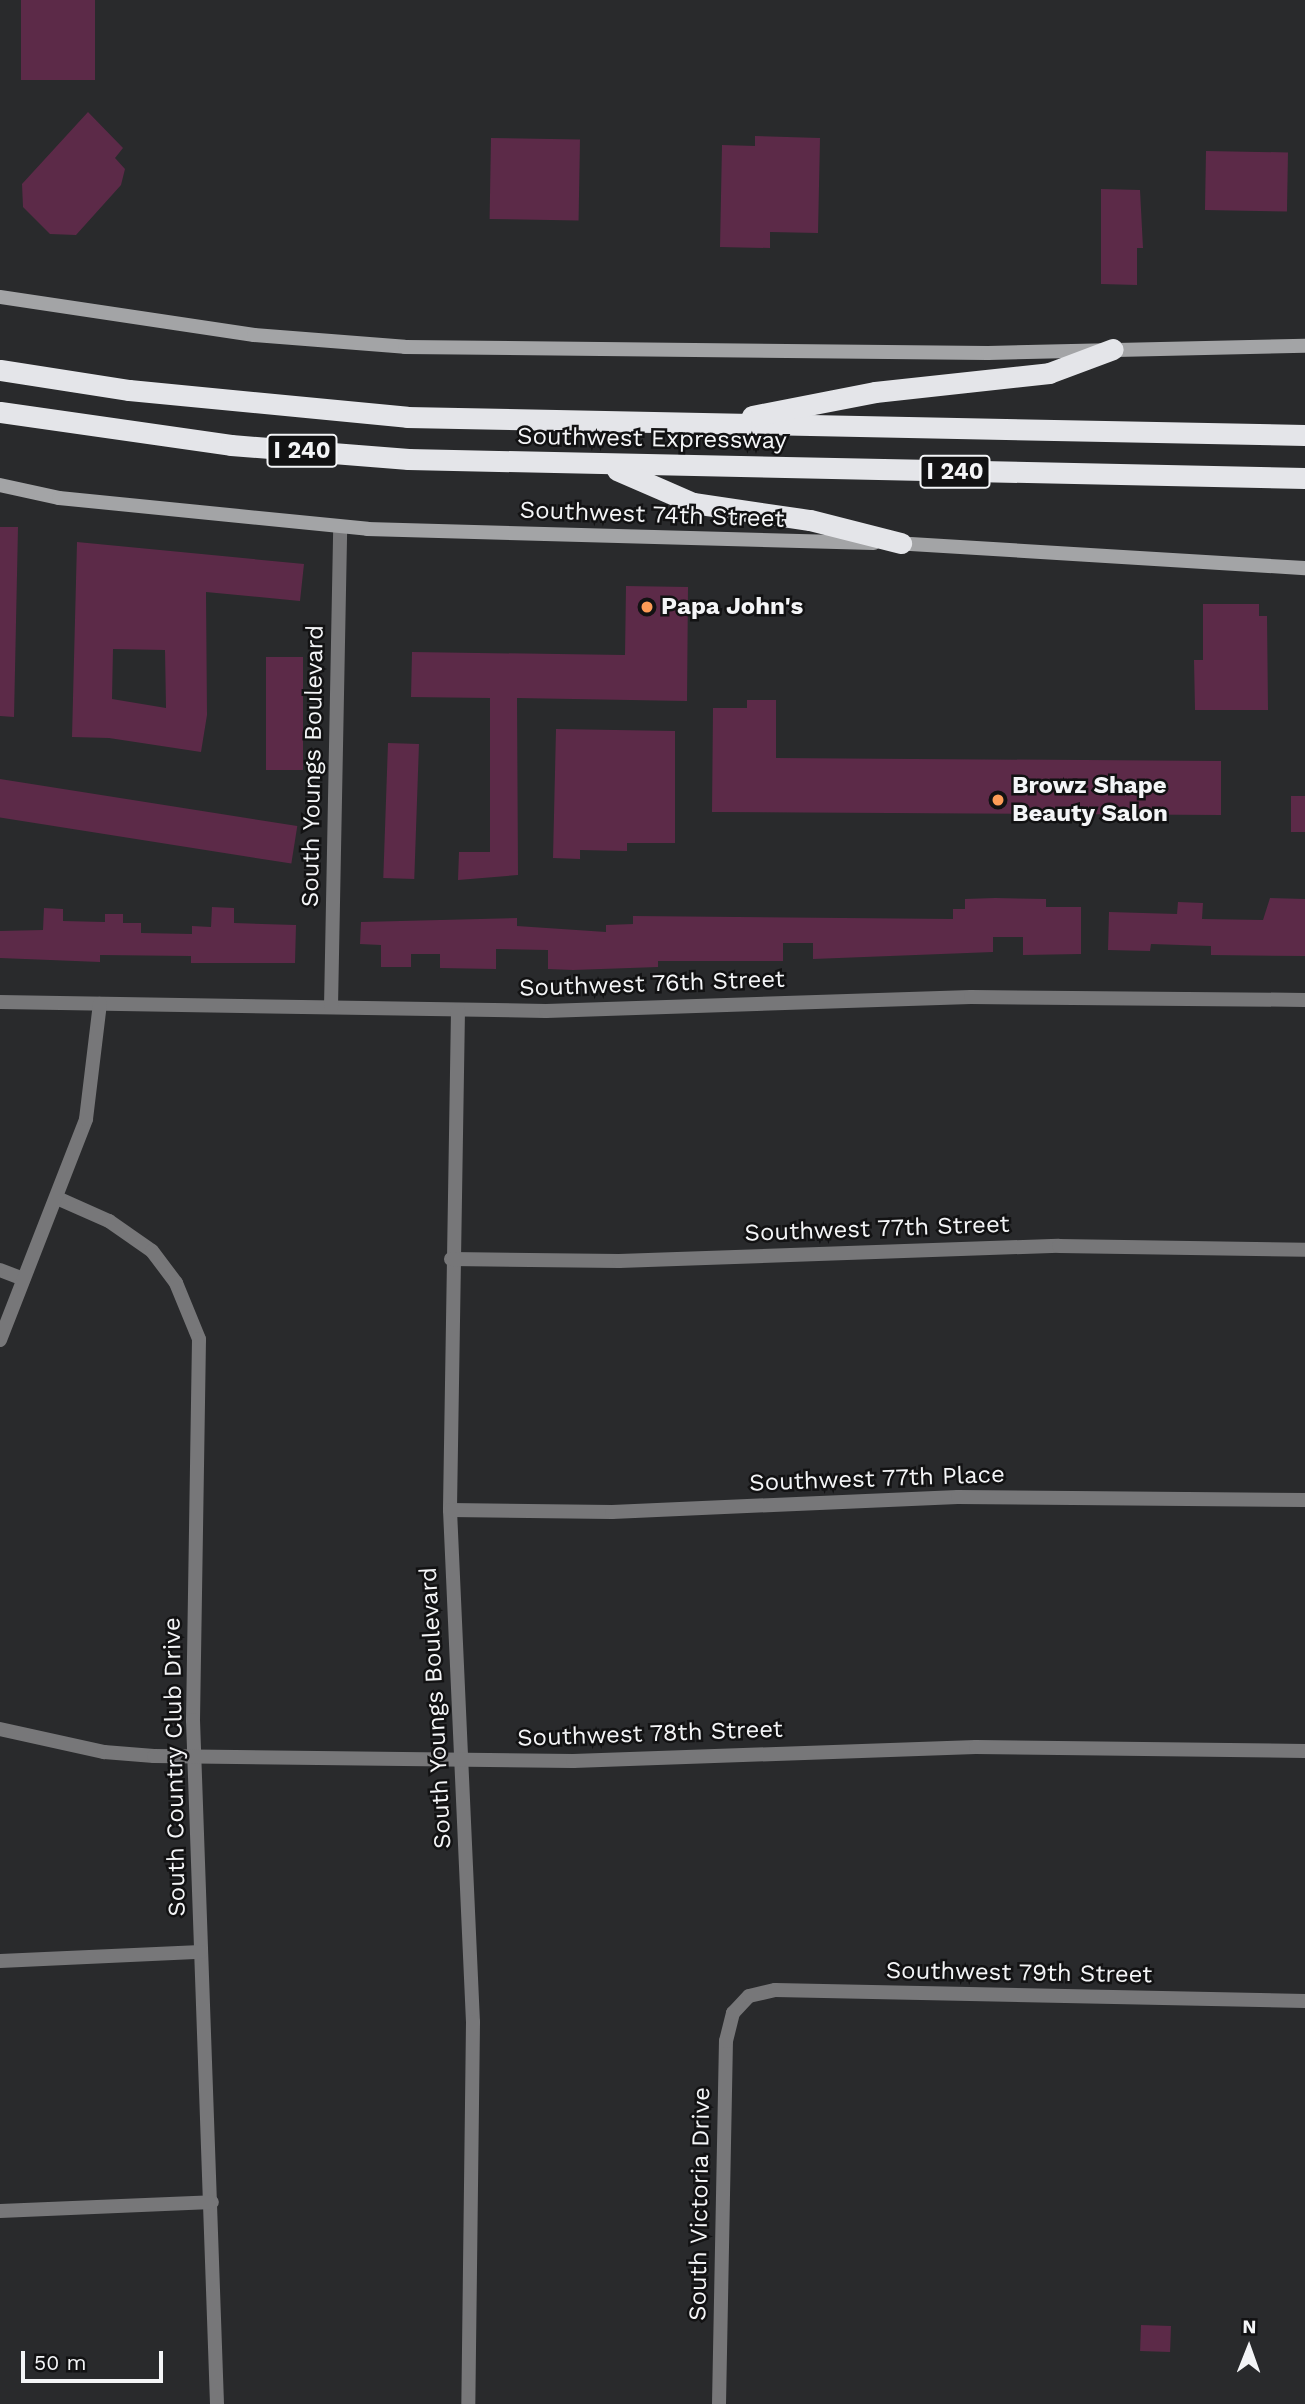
<!DOCTYPE html>
<html>
<head>
<meta charset="utf-8">
<style>
	body { margin:0 }
	#map { position:relative; width:1305px; height:2404px; overflow:hidden; background:#292a2c; font-family:"Work Sans",sans-serif }
	div>[style] { position:absolute }
	[style*='--x'] { left:calc(var(--x)*1px); top:calc(var(--y)*1px); width:calc(var(--w)*1px); rotate:calc(var(--a)*1deg) }
	.building>* { inset:0; background:#5c2a48; transform-origin:0 0 }
	.street>* { height:14px; margin:-7px; padding:0 7px; transform-origin:7px; border-radius:7px; background:#777779 }
	.secondary>* { height:14px; margin:-7px; padding:0 7px; transform-origin:7px; border-radius:7px; background:#a3a4a6 }
	.highway>* { height:21px; margin:-10.5px; padding:0 10.5px; transform-origin:10.5px; border-radius:10.5px; background:#e4e5e9 }
	.dots>* { width:19px; height:19px; translate:-50% -50%; box-sizing:border-box; border:4px solid #121213; border-radius:50% }
	span { translate:-50% -50%; white-space:nowrap; text-align:center; line-height:1.15; -webkit-text-stroke:5px #121213; paint-order:stroke }
	.shield-label span { padding:2px 5px; background:#121213; border:2px solid; border-radius:5px; -webkit-text-stroke-width:0 }
	.shield-label { font-size:23px; color:#f4f5f7; font-weight:700 }
	.street-label { font-size:24px; color:#f4f5f7 }
	.poi-label { font-size:24px; color:#f4f5f7; font-weight:700 }
	.left { translate:0 -50%; text-align:left }
	.north { position:absolute; left:1214px; top:2313px; width:70px; height:70px; -webkit-text-stroke:5px #121213; paint-order:stroke; rotate:1deg; font-size:19px; font-weight:700; line-height:28px; text-align:center; color:#f4f5f7 }
	.north::after { content:''; display:block; margin:auto; width:24px; height:32px; background:#f4f5f7; clip-path:polygon(50% 0,100% 100%,50% 72%,0 100%) }
	.scale { position:absolute; left:21px; top:2351px; width:142px; height:32px; box-sizing:border-box; border:4px solid #f4f5f7; border-top:0; padding-left:9px; font-size:21px; line-height:24px; white-space:nowrap; color:#f4f5f7; -webkit-text-stroke:5px #121213; paint-order:stroke }
</style>
</head>
<body>
<div id="map">
	<div class="building">
		<i style="left:21px;top:0;width:74px;height:80px"></i>
		<i style="clip-path:polygon(88px 112px,123px 148px,115px 158px,125px 169px,121px 185px,76px 235px,50px 234px,23px 207px,22px 184px)"></i>
		<i style="clip-path:polygon(755px 136px,820px 138px,818px 233px,770px 232px,770px 248px,720px 247px,722px 145px,755px 146px)"></i>
		<i style="left:491px;top:138px;width:89px;height:81px;rotate:1deg"></i>
		<i style="left:1206px;top:151px;width:82px;height:59px;rotate:1deg"></i>
		<i style="clip-path:polygon(1101px 189px,1140px 190px,1143px 248px,1137px 248px,1137px 285px,1101px 284px)"></i>
		<i style="clip-path:polygon(0 527px,18px 527px,14px 717px,0 716px)"></i>
		<i style="clip-path:polygon(evenodd,77px 542px,304px 564px,300px 601px,206px 592px,207px 715px,201px 752px,109px 738px,72px 737px,77px 542px,113px 649px,165px 650px,166px 708px,112px 699px,113px 649px)"></i>
		<i style="clip-path:polygon(626px 586px,688px 587px,687px 701px,517px 698px,518px 875px,458px 880px,459px 852px,490px 852px,490px 698px,411px 697px,412px 652px,625px 655px)"></i>
		<i style="clip-path:polygon(1203px 604px,1259px 604px,1259px 616px,1267px 616px,1268px 710px,1195px 710px,1194px 660px,1203px 660px)"></i>
		<i style="left:266px;top:657px;width:37px;height:113px"></i>
		<i style="clip-path:polygon(747px 700px,776px 700px,776px 758px,1221px 761px,1221px 815px,712px 812px,713px 708px,747px 708px)"></i>
		<i style="clip-path:polygon(556px 729px,675px 731px,675px 843px,627px 843px,627px 851px,580px 850px,580px 859px,553px 858px)"></i>
		<i style="left:388px;top:743px;width:31px;height:135px;rotate:2deg"></i>
		<i style="left:0;top:779px;width:301px;height:38px;rotate:9deg"></i>
		<i style="left:1291px;top:796px;width:14px;height:36px"></i>
		<i style="clip-path:polygon(995px 898px,1046px 899px,1046px 907px,1081px 907px,1081px 954px,1023px 955px,1023px 937px,993px 937px,993px 952px,813px 959px,813px 943px,783px 943px,783px 961px,658px 961px,658px 967px,573px 970px,548px 969px,548px 950px,496px 949px,496px 969px,440px 968px,440px 954px,411px 954px,411px 967px,381px 967px,381px 945px,360px 944px,361px 922px,517px 918px,517px 926px,606px 932px,606px 925px,633px 924px,633px 916px,953px 919px,953px 909px,965px 909px,965px 899px)"></i>
		<i style="clip-path:polygon(1270px 898px,1305px 899px,1305px 956px,1211px 955px,1211px 946px,1151px 944px,1150px 951px,1108px 950px,1109px 912px,1177px 914px,1178px 902px,1203px 903px,1202px 919px,1263px 920px)"></i>
		<i style="clip-path:polygon(212px 907px,234px 908px,234px 923px,296px 925px,295px 963px,191px 963px,191px 956px,100px 955px,100px 962px,0 958px,0 931px,43px 930px,44px 908px,63px 909px,63px 921px,105px 922px,105px 914px,123px 914px,123px 923px,141px 923px,141px 933px,192px 934px,192px 926px,211px 927px)"></i>
		<i style="left:1141px;top:2325px;width:30px;height:26px;rotate:2deg"></i>
	</div>
	<div class="street">
		<i style="--x:0;--y:1002;--w:546;--a:0.94"></i>
		<i style="--x:546;--y:1011;--w:425;--a:-1.9"></i>
		<i style="--x:971;--y:997;--w:334;--a:0.5"></i>
		<i style="--x:331;--y:1007;--w:480;--a:-88.9"></i>
		<i style="--x:458;--y:1010;--w:500;--a:90.92"></i>
		<i style="--x:450;--y:1510;--w:513;--a:87.43"></i>
		<i style="--x:473;--y:2022;--w:382;--a:90.7"></i>
		<i style="--x:57;--y:1198;--w:57;--a:23.9"></i>
		<i style="--x:109;--y:1221;--w:52;--a:34.9"></i>
		<i style="--x:152;--y:1251;--w:40;--a:53"></i>
		<i style="--x:176;--y:1283;--w:61;--a:67.7"></i>
		<i style="--x:199;--y:1339;--w:381;--a:90.9"></i>
		<i style="--x:193;--y:1720;--w:684;--a:87.99"></i>
		<i style="--x:451;--y:1259;--w:168;--a:0.7"></i>
		<i style="--x:619;--y:1261;--w:440;--a:-2"></i>
		<i style="--x:1059;--y:1246;--w:246;--a:0.9"></i>
		<i style="--x:0;--y:1270;--w:25;--a:21"></i>
		<i style="--x:0;--y:1340;--w:237;--a:-68.7"></i>
		<i style="--x:86;--y:1119;--w:116;--a:-83.1"></i>
		<i style="--x:450;--y:1510;--w:162;--a:0.7"></i>
		<i style="--x:612;--y:1512;--w:346;--a:-2.5"></i>
		<i style="--x:958;--y:1497;--w:347;--a:0.5"></i>
		<i style="--x:0;--y:1729;--w:107;--a:12.5"></i>
		<i style="--x:104;--y:1752;--w:50;--a:4.6"></i>
		<i style="--x:154;--y:1756;--w:419;--a:0.7"></i>
		<i style="--x:573;--y:1761;--w:403;--a:-2"></i>
		<i style="--x:976;--y:1747;--w:329;--a:0.7"></i>
		<i style="--x:0;--y:1961;--w:201;--a:-2.6"></i>
		<i style="--x:0;--y:2211;--w:212;--a:-2.4"></i>
		<i style="--x:719;--y:2404;--w:363;--a:-88.9"></i>
		<i style="--x:726;--y:2041;--w:29;--a:-76"></i>
		<i style="--x:733;--y:2013;--w:23;--a:-47"></i>
		<i style="--x:749;--y:1996;--w:27;--a:-13"></i>
		<i style="--x:775;--y:1990;--w:530;--a:1.19"></i>
	</div>
	<div class="secondary">
		<i style="--x:0;--y:297;--w:257;--a:8.5"></i>
		<i style="--x:254;--y:335;--w:151;--a:4.5"></i>
		<i style="--x:405;--y:347;--w:583;--a:0.59"></i>
		<i style="--x:988;--y:353;--w:317;--a:-1.3"></i>
		<i style="--x:0;--y:485;--w:60;--a:12.4"></i>
		<i style="--x:59;--y:498;--w:310;--a:5.7"></i>
		<i style="--x:367;--y:529;--w:507;--a:1.58"></i>
		<i style="--x:894;--y:543;--w:412;--a:3.5"></i>
	</div>
	<div class="highway">
		<i style="--x:0;--y:370;--w:131;--a:8.8"></i>
		<i style="--x:129;--y:390;--w:279;--a:5.5"></i>
		<i style="--x:407;--y:417;--w:898;--a:1.15"></i>
		<i style="--x:0;--y:412;--w:233;--a:8.1"></i>
		<i style="--x:231;--y:445;--w:178;--a:4.5"></i>
		<i style="--x:408;--y:459;--w:897;--a:1.21"></i>
		<i style="--x:752;--y:416;--w:125;--a:-11"></i>
		<i style="--x:875;--y:392;--w:175;--a:-6.2"></i>
		<i style="--x:1049;--y:373;--w:68;--a:-20.6"></i>
		<i style="--x:617;--y:470;--w:83;--a:23.5"></i>
		<i style="--x:693;--y:503;--w:118;--a:8.3"></i>
		<i style="--x:810;--y:520;--w:94;--a:14.2"></i>
	</div>
	<div class="dots">
		<i style="left:647px;top:607px;background:#fe9c57"></i>
		<i style="left:998px;top:800px;background:#fe9c57"></i>
	</div>
	<div class="shield-label">
		<span style="left:302px;top:451px">I 240</span>
		<span style="left:955px;top:472px">I 240</span>
	</div>
	<div class="street-label">
		<span style="left:652px;top:439px;rotate:1deg">Southwest Expressway</span>
		<span style="left:652px;top:515px;rotate:2deg">Southwest 74th Street</span>
		<span style="left:313px;top:766px;rotate:-89deg">South Youngs Boulevard</span>
		<span style="left:652px;top:984px;rotate:-2deg">Southwest 76th Street</span>
		<span style="left:877px;top:1229px;rotate:-2deg">Southwest 77th Street</span>
		<span style="left:877px;top:1479px;rotate:-2deg">Southwest 77th Place</span>
		<span style="left:436px;top:1708px;rotate:-93deg">South Youngs Boulevard</span>
		<span style="left:650px;top:1734px;rotate:-2deg">Southwest 78th Street</span>
		<span style="left:175px;top:1767px;rotate:-91deg">South Country Club Drive</span>
		<span style="left:1019px;top:1973px;rotate:1deg">Southwest 79th Street</span>
		<span style="left:700px;top:2204px;rotate:-89deg">South Victoria Drive</span>
	</div>
	<div class="poi-label">
		<span class="left" style="left:661px;top:607px">Papa John's</span>
		<span class="left" style="left:1012px;top:800px">Browz Shape<br>Beauty Salon</span>
	</div>
	<div class="north">N</div>
	<div class="scale">50 m</div>
</div>
</body>
</html>
